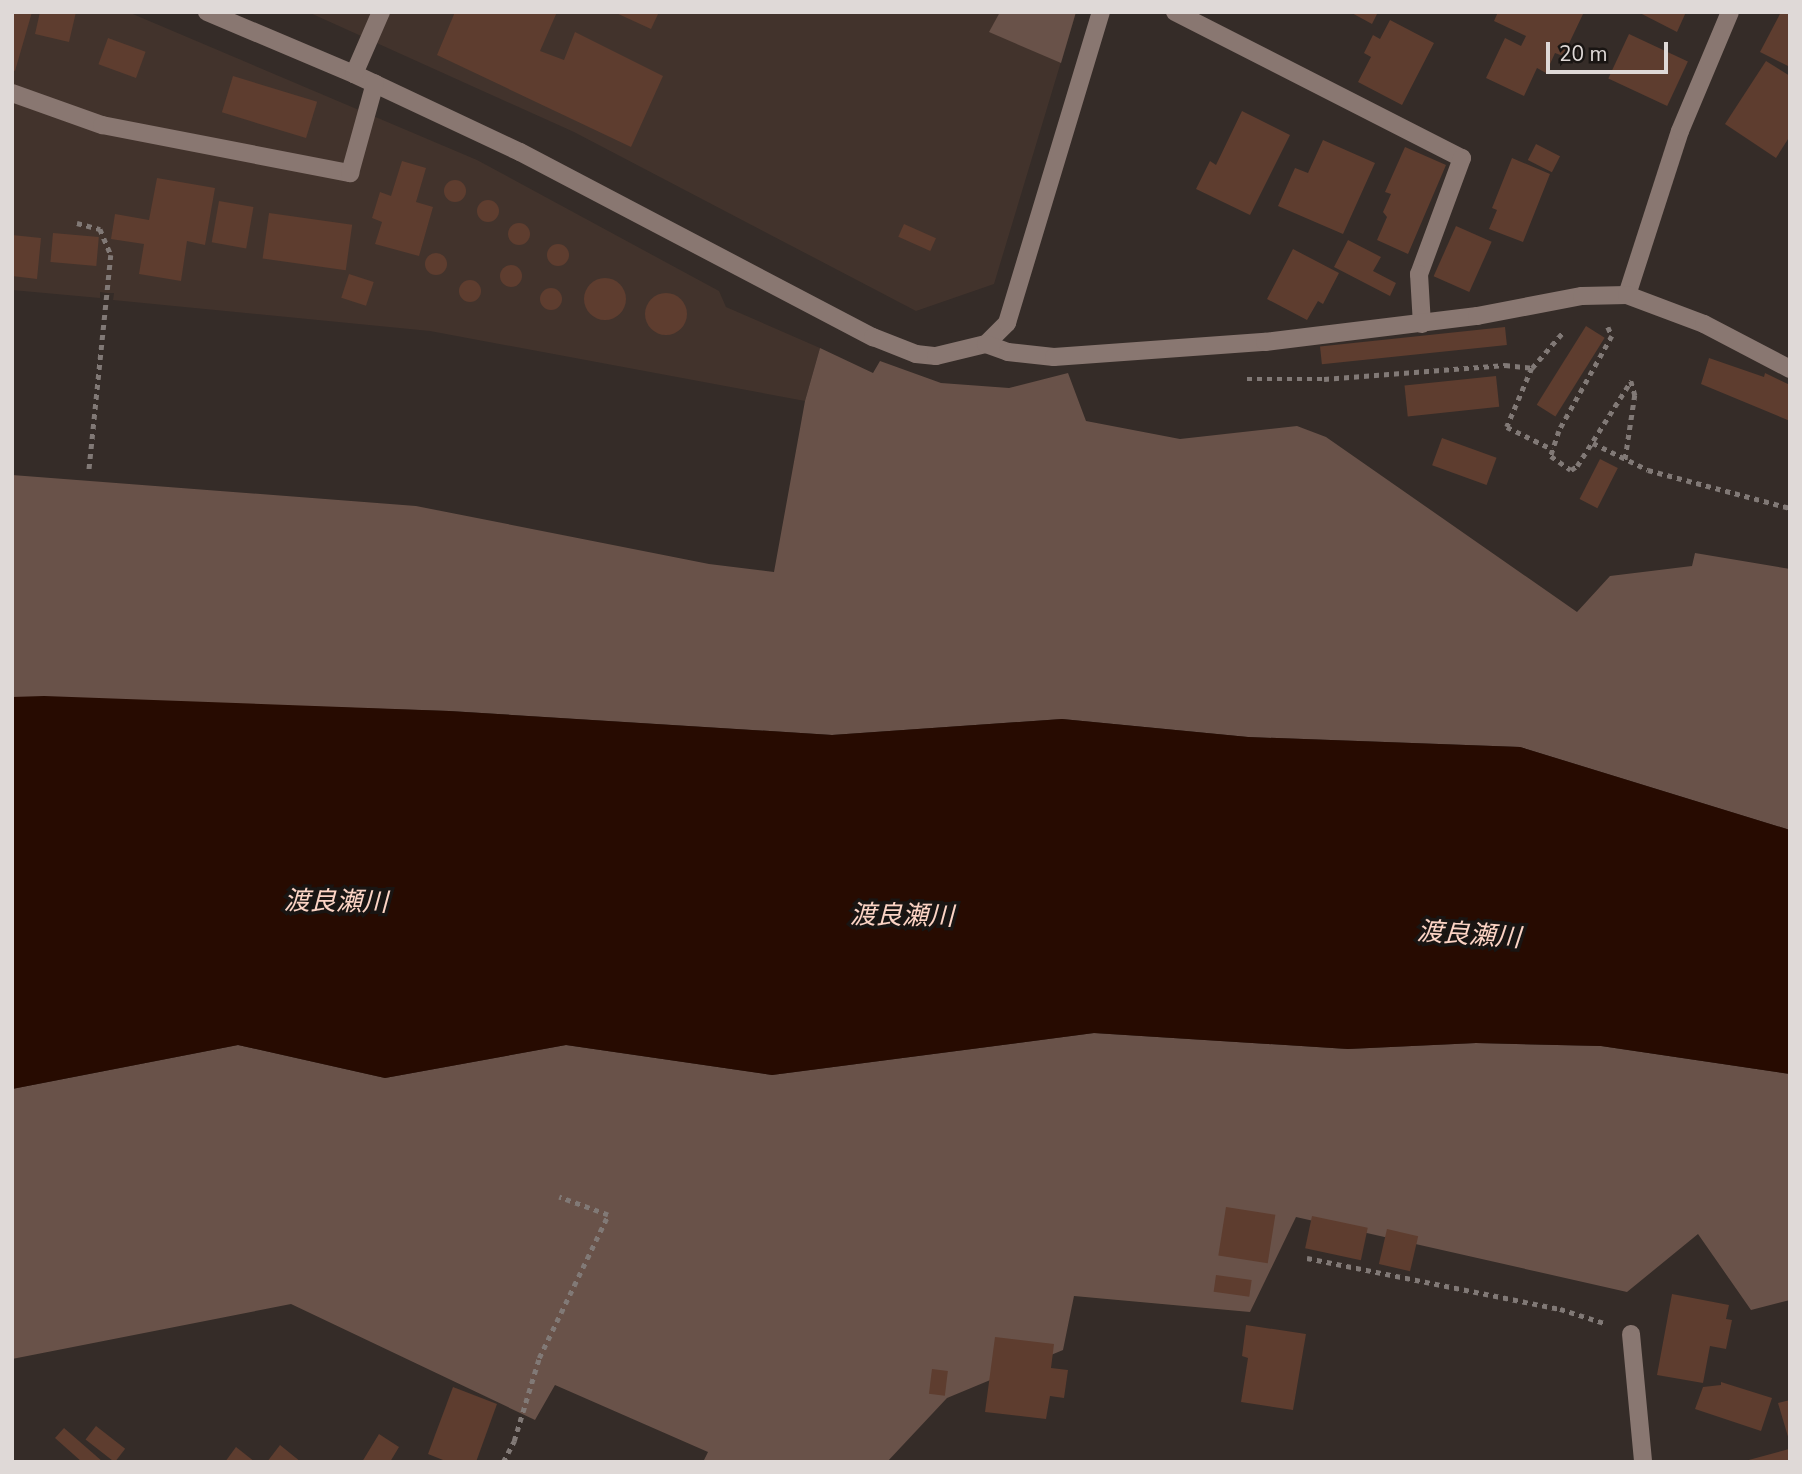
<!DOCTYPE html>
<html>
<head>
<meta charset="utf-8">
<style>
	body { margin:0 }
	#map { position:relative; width:1802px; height:1474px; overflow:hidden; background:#352c28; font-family:"Nunito Sans","Noto Sans JP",sans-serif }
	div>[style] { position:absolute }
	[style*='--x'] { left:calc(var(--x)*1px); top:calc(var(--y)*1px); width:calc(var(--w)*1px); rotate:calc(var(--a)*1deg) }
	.built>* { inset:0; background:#42332c }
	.green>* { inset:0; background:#695249 }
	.water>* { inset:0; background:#270b01 }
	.building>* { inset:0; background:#5e3d2f; transform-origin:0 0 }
	.round { border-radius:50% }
	.path>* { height:4.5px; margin-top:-2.25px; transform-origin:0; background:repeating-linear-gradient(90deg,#817976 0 5px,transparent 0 10px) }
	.minor>* { height:18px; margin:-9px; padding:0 9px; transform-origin:9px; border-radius:9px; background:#897771 }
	span { translate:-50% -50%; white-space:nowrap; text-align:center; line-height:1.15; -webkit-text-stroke:7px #191513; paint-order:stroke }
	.water-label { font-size:26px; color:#fcd4c5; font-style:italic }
	.frame { position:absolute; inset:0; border:14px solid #dfd9d7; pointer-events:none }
	.scale { position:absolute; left:1546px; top:42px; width:122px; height:32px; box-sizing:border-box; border:4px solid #dfd9d7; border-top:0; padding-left:9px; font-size:21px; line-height:24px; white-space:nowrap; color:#dfd9d7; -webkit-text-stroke:5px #191513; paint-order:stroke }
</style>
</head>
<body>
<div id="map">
	<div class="built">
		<i style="clip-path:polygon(12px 12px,128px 12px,477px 160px,719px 291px,726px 307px,820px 348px,805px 401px,430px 331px,113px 300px,114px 293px,107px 293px,100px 292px,100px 298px,12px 290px)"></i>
		<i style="clip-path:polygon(308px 12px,1076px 12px,994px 284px,916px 311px,574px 132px)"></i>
	</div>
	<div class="green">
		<i style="clip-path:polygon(1000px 12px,1076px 12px,1061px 63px,989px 32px)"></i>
		<i style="clip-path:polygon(820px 348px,873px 373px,880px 361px,941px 383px,1009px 388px,1068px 373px,1086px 421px,1180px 439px,1297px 426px,1326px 437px,1577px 612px,1610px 576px,1692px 566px,1695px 553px,1790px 569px,1790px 830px,1520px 747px,1248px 737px,1062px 719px,832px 735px,449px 711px,12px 697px,12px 475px,416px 506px,709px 564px,774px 572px,805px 401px)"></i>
		<i style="clip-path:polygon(1094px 1033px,1348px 1049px,1476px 1043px,1601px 1046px,1790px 1074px,1790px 1300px,1751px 1310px,1698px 1234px,1627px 1292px,1296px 1217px,1250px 1312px,1074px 1296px,1063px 1350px,947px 1398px,887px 1462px,703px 1462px,708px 1452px,555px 1385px,535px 1420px,291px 1304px,12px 1359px,12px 1089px,238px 1045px,385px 1078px,566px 1045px,772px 1075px)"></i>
	</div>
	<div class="water">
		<i style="clip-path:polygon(44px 696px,449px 711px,832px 735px,1062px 719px,1248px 737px,1520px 747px,1790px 830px,1790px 1074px,1601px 1046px,1476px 1043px,1348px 1049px,1094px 1033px,772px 1075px,566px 1045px,385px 1078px,238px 1045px,12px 1089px,12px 697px)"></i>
	</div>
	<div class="building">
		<i style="clip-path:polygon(12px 12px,32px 12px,15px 71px,12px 70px)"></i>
		<i style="clip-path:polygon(40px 12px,76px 12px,69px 42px,35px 34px)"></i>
		<i style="clip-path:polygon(455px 12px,557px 12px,540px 51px,564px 60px,575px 32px,663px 76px,631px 147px,437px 55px)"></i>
		<i style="clip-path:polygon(614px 12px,659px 12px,651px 29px)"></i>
		<i style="clip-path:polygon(1350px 12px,1378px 12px,1372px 24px)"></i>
		<i style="clip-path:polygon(1498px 12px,1584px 12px,1563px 56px,1555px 53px,1546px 73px,1537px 68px,1524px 96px,1486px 78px,1505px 38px,1521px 46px,1526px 36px,1494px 21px)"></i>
		<i style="clip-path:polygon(1638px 12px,1686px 12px,1677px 32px)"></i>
		<i style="clip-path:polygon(1781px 12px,1790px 12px,1790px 67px,1760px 52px)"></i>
		<i style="clip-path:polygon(1390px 20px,1434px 43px,1402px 105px,1358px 82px,1371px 57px,1364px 53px,1373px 35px,1380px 39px)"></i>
		<i style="left:1629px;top:34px;width:65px;height:49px;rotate:25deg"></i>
		<i style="left:108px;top:38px;width:40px;height:28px;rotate:20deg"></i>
		<i style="clip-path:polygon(1766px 61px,1790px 76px,1790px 136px,1776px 158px,1725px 124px)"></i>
		<i style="left:233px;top:76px;width:88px;height:38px;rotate:17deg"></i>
		<i style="clip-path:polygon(1242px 111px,1290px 135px,1250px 215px,1196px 189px,1210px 161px,1216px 165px)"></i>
		<i style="clip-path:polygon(1323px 140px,1375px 163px,1343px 234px,1278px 206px,1295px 168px,1308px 173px)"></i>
		<i style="left:1536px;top:144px;width:27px;height:18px;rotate:27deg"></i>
		<i style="clip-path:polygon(1405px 147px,1446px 165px,1408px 254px,1377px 240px,1387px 217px,1383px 212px,1391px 194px,1385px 192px)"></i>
		<i style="clip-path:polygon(1512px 158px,1550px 174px,1523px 242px,1489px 229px,1497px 210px,1492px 208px)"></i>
		<i style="clip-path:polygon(402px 161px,426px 168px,416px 202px,433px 207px,419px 256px,375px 244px,382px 222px,372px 218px,380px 192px,391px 196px)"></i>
		<i style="clip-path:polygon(157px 178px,215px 188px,205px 245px,187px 241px,181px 281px,139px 274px,144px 244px,111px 239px,115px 214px,149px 220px)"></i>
		<i class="round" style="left:444px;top:180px;width:22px;height:22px"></i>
		<i class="round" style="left:477px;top:200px;width:22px;height:22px"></i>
		<i style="left:219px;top:201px;width:35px;height:42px;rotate:10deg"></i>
		<i style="left:269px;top:213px;width:84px;height:46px;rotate:8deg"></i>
		<i class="round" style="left:508px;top:223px;width:22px;height:22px"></i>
		<i style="left:904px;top:224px;width:35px;height:14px;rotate:24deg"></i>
		<i style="left:1456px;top:226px;width:39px;height:55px;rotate:24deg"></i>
		<i style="left:53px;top:233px;width:46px;height:29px;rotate:5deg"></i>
		<i style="clip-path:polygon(12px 235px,41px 238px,37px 279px,12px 276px)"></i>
		<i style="clip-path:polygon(1348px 240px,1381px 257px,1373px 271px,1396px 283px,1390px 296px,1334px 267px)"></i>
		<i class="round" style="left:547px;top:244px;width:22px;height:22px"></i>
		<i style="clip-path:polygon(1293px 249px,1339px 273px,1323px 304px,1318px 301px,1307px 320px,1267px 299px)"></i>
		<i class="round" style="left:425px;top:253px;width:22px;height:22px"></i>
		<i class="round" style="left:500px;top:265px;width:22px;height:22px"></i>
		<i style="left:349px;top:274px;width:26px;height:25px;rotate:18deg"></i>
		<i class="round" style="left:584px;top:278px;width:42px;height:42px"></i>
		<i class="round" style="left:459px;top:280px;width:22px;height:22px"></i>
		<i class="round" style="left:540px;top:288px;width:22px;height:22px"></i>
		<i class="round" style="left:645px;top:293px;width:42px;height:42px"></i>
		<i style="left:1586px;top:326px;width:22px;height:93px;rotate:32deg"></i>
		<i style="left:1505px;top:327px;width:18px;height:186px;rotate:84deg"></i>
		<i style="clip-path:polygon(1709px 358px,1764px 377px,1765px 373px,1790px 385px,1790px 421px,1701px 384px)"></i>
		<i style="left:1496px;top:376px;width:31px;height:92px;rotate:84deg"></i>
		<i style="left:1442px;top:438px;width:58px;height:29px;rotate:20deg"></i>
		<i style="left:1600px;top:459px;width:20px;height:45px;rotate:27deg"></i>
		<i style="left:1226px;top:1207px;width:50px;height:49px;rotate:9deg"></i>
		<i style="left:1312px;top:1216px;width:57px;height:33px;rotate:12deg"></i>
		<i style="left:1387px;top:1229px;width:32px;height:36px;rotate:13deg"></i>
		<i style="left:1216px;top:1275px;width:36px;height:17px;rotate:8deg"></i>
		<i style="clip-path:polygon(1672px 1294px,1729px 1305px,1726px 1319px,1732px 1320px,1726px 1349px,1710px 1346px,1703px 1383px,1657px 1375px)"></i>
		<i style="clip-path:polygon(1246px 1325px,1306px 1334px,1293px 1410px,1241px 1402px,1248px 1358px,1242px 1356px)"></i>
		<i style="clip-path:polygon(995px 1337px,1054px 1344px,1051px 1368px,1068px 1370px,1064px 1398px,1050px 1396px,1046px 1419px,985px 1412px)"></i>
		<i style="left:932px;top:1369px;width:16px;height:25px;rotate:7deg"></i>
		<i style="clip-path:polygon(1721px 1382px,1772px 1398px,1761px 1431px,1695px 1409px,1703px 1387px,1721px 1385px)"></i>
		<i style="clip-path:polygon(453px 1387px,497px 1404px,476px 1462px,448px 1462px,428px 1454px)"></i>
		<i style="clip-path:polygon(1790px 1400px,1790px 1440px,1789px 1440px,1778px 1403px)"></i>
		<i style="left:96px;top:1426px;width:37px;height:17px;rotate:38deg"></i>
		<i style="clip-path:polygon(64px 1428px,103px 1462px,82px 1462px,55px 1438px)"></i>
		<i style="clip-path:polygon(379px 1434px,399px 1447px,390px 1462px,362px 1462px)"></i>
		<i style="clip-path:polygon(280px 1445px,301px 1462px,267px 1462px)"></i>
		<i style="clip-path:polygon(236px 1447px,255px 1462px,225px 1462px)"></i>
		<i style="clip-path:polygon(1789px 1449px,1790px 1462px,1745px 1462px,1745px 1461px)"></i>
	</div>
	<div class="path">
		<i style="--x:77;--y:223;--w:24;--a:15"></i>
		<i style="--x:100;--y:229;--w:28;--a:67"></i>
		<i style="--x:111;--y:255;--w:218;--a:95.8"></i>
		<i style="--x:1608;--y:327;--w:10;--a:66"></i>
		<i style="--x:1612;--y:336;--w:109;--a:119.2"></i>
		<i style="--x:1559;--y:431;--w:26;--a:108"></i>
		<i style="--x:1551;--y:456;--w:24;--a:35"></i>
		<i style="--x:1571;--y:470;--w:7;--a:-34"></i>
		<i style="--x:1577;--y:466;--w:101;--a:-57.6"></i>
		<i style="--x:1631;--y:381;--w:15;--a:74"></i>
		<i style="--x:1635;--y:395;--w:67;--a:98.6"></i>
		<i style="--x:1532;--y:368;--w:64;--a:113"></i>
		<i style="--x:1507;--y:427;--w:50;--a:26.1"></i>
		<i style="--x:1247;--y:379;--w:77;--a:0"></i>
		<i style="--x:1324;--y:379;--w:182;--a:-4.4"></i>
		<i style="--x:1505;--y:365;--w:27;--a:6"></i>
		<i style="--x:1532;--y:368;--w:49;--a:-49.1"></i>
		<i style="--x:1593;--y:443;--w:61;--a:26.1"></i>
		<i style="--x:1648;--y:470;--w:147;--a:15"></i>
		<i style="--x:1307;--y:1258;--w:258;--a:11.4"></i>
		<i style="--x:1560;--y:1309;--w:46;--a:17.7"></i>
		<i style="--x:503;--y:1462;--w:24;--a:-62"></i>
		<i style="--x:514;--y:1441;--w:87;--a:-73.2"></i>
		<i style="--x:539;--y:1358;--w:159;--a:-64.2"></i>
		<i style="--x:608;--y:1215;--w:52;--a:-159.8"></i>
	</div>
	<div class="minor">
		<i style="--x:207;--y:12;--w:160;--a:22.9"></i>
		<i style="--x:354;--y:74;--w:183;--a:25.2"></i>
		<i style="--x:520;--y:152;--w:399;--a:27.7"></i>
		<i style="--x:873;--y:337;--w:46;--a:21.6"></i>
		<i style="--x:916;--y:354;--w:20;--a:6"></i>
		<i style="--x:936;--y:356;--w:51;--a:-13.5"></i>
		<i style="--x:986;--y:344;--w:30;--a:-45"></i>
		<i style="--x:1007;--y:323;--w:325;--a:-73.2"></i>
		<i style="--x:1175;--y:12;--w:322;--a:27"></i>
		<i style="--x:1462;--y:158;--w:124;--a:110.3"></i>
		<i style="--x:1419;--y:274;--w:50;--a:86.6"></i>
		<i style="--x:354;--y:74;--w:68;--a:-66.5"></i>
		<i style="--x:12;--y:93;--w:96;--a:19.6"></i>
		<i style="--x:102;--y:125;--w:253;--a:11"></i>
		<i style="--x:350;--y:173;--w:93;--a:-74.5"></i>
		<i style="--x:1627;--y:295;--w:172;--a:-72.1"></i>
		<i style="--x:1680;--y:131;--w:129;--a:-67.2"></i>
		<i style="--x:986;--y:344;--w:23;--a:20"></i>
		<i style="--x:1008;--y:352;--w:46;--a:6.2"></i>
		<i style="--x:1054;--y:357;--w:212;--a:-4.1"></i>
		<i style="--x:1265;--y:342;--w:214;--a:-7"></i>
		<i style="--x:1477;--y:316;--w:107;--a:-10.8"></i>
		<i style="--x:1582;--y:296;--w:45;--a:-1.3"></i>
		<i style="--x:1627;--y:295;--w:82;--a:20.6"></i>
		<i style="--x:1704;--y:324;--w:97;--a:27.6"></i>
		<i style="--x:1631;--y:1334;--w:129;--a:84.6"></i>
	</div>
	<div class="water-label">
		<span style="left:336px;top:902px;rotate:1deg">渡良瀬川</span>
		<span style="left:902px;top:916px;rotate:1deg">渡良瀬川</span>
		<span style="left:1469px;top:935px;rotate:4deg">渡良瀬川</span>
	</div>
	<div class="frame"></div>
	<div class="scale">20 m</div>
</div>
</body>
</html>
